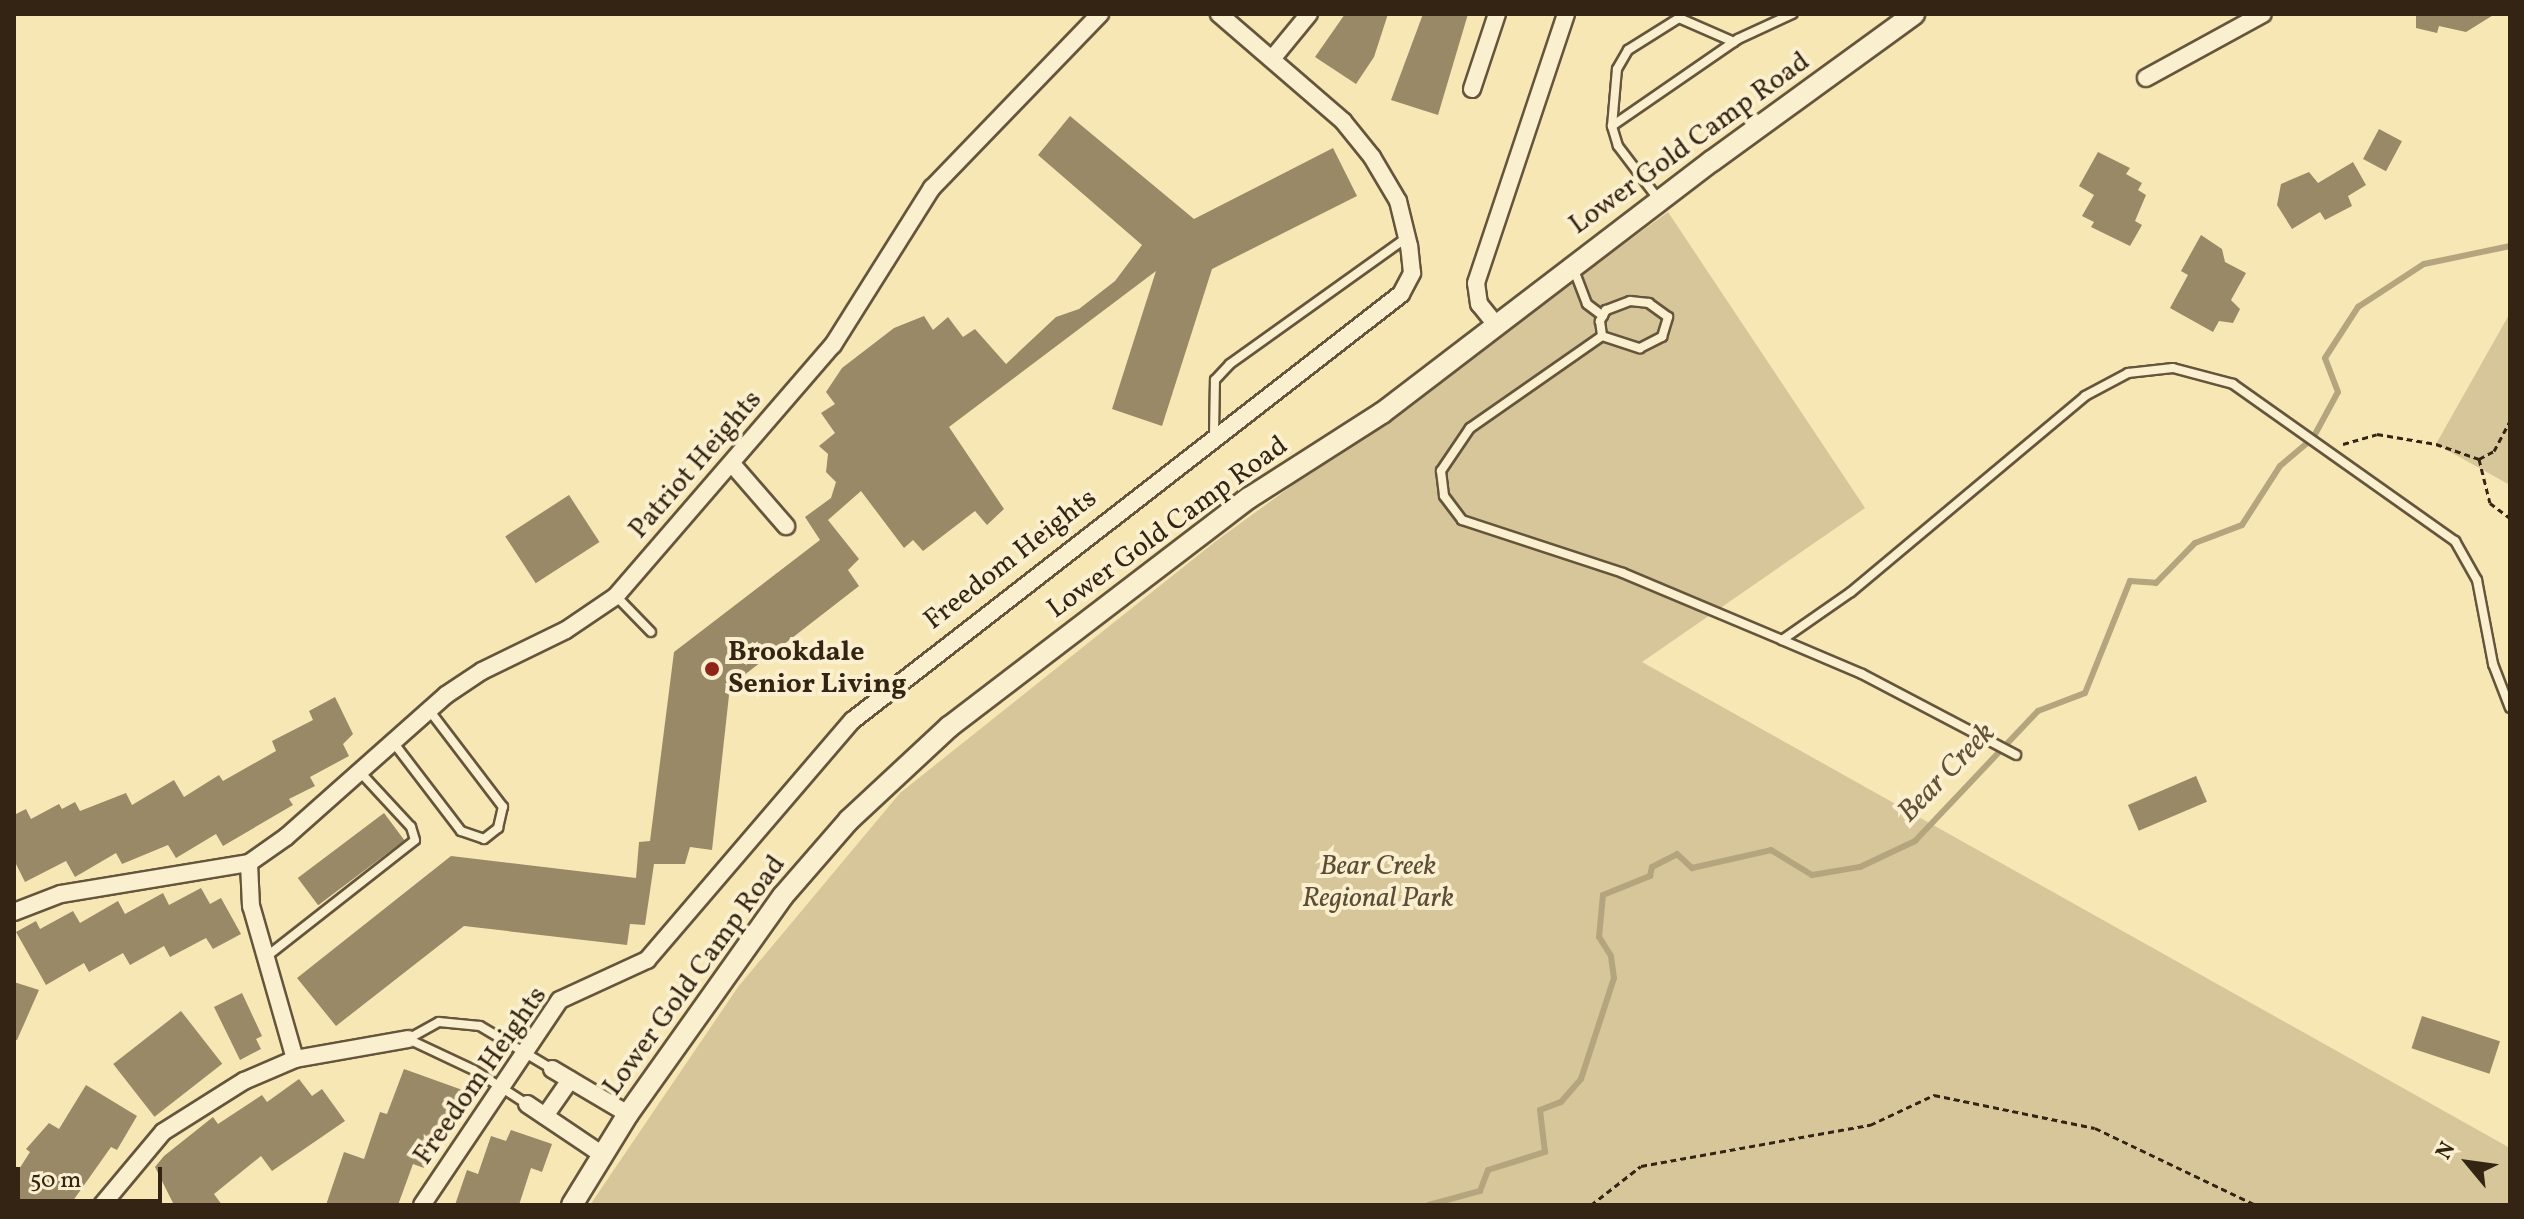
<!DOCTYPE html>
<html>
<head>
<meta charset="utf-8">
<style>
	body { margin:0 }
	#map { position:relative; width:2524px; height:1219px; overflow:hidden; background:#f7e7b4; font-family:Vollkorn,serif }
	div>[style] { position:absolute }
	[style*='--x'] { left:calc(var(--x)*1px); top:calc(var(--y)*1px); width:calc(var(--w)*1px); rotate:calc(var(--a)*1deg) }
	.green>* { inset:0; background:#d6c699 }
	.stream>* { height:6px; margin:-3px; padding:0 3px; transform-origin:3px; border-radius:3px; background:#b5a57e }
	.building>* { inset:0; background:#998967; transform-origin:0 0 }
	.path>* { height:3px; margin-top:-1.5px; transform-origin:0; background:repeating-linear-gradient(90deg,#342414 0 6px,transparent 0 10px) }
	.roads { filter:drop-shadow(2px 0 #65553c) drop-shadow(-2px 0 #65553c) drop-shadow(0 2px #65553c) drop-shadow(0 -2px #65553c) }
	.service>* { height:8px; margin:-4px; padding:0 4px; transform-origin:4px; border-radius:4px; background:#faefce }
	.minor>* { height:16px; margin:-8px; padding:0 8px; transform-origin:8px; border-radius:8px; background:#faefce }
	.tertiary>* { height:20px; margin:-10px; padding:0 10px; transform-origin:10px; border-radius:10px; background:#faefce }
	.dots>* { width:22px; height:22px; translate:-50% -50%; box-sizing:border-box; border:4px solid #faefce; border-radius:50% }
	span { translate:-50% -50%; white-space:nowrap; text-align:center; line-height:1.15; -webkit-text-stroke:8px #faefce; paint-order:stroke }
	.street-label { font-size:28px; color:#342414 }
	.poi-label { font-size:28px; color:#342414; font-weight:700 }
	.left { translate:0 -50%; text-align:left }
	.park-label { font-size:28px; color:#5c4c35; font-style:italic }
	.water-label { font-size:30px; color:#615139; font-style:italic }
	.frame { position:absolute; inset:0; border:16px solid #342414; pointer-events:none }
	.north { position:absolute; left:2428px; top:1123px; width:80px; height:80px; -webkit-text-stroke:6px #faefce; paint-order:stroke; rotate:299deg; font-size:22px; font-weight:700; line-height:32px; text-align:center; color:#342414 }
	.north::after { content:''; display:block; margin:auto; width:28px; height:36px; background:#342414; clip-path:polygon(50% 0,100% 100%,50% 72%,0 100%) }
	.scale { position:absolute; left:16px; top:1167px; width:146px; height:36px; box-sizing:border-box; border:4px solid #342414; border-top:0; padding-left:10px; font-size:24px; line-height:28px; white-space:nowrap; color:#342414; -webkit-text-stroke:6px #faefce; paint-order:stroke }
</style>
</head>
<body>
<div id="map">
	<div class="green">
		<i style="clip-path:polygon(1668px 212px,1865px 508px,1642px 662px,2510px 1148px,2510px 1205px,590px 1205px,738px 987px,900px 793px,1216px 541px)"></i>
		<i style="clip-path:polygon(2510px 313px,2510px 485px,2436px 444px)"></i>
	</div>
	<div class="stream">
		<i style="--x:1429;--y:1205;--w:53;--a:-15.4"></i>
		<i style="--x:1480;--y:1191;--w:22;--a:-69"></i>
		<i style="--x:1488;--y:1170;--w:60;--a:-17.5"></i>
		<i style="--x:1545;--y:1152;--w:42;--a:-96.8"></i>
		<i style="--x:1540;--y:1110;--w:22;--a:-21"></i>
		<i style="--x:1561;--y:1102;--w:30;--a:-49"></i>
		<i style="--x:1581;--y:1079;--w:106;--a:-71.9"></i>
		<i style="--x:1614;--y:978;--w:22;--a:-98"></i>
		<i style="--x:1611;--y:956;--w:22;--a:-122"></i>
		<i style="--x:1599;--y:937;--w:42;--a:-84.6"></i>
		<i style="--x:1603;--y:895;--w:51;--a:-22"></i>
		<i style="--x:1650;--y:876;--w:9;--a:-77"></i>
		<i style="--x:1652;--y:867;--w:28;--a:-27"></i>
		<i style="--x:1677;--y:854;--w:21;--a:43"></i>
		<i style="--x:1692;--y:868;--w:81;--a:-12.8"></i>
		<i style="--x:1771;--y:850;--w:48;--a:31.4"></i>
		<i style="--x:1812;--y:875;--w:49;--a:-9.5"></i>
		<i style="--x:1860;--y:867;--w:61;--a:-25.3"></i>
		<i style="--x:1915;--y:841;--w:179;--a:-46.6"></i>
		<i style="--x:2038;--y:711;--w:50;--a:-21"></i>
		<i style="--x:2085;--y:693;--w:121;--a:-68.1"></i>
		<i style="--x:2130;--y:581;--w:26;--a:4"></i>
		<i style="--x:2156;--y:583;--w:56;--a:-45.7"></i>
		<i style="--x:2195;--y:543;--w:50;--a:-21"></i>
		<i style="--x:2242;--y:525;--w:70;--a:-57.2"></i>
		<i style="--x:2280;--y:466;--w:43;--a:-40.3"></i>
		<i style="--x:2313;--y:438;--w:52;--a:-61.5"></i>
		<i style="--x:2338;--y:392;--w:36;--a:-111"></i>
		<i style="--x:2325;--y:358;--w:61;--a:-57.1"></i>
		<i style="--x:2358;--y:307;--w:79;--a:-33.1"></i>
		<i style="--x:2424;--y:264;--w:88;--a:-11.8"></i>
	</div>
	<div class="building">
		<i style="clip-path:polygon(1345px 14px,1388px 14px,1374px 57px,1356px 84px,1315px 57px)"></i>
		<i style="clip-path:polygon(1423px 14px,1468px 14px,1438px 115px,1391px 100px)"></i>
		<i style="clip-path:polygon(2416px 14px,2495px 14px,2466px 32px,2439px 26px,2437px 33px,2416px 28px)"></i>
		<i style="clip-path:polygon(1070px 116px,1194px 219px,1333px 148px,1357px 196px,1212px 269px,1162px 426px,1112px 409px,1156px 271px,949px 427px,1004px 509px,987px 525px,975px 511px,923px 551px,913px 540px,904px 548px,861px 491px,828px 520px,859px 559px,848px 570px,859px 586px,730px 686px,712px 850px,690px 847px,685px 864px,654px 864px,645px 925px,630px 924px,627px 945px,464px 926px,336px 1026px,297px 978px,451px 856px,636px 878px,639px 842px,650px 841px,674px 652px,820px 540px,805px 517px,831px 498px,836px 482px,826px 472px,828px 454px,819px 446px,835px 433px,821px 413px,835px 404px,826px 392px,842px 368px,894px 328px,924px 316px,933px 330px,948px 317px,963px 337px,975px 329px,1006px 364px,1056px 317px,1079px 309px,1115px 281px,1142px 245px,1038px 155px)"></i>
		<i style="left:2379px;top:129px;width:26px;height:34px;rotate:28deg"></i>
		<i style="clip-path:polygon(2098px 152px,2130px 168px,2126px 174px,2142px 183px,2138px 190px,2146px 195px,2135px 221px,2142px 225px,2130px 246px,2091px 227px,2094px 222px,2082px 216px,2094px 195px,2079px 186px)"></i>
		<i style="clip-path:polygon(2353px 162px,2366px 185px,2348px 196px,2352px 206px,2325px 220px,2320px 212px,2292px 229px,2277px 205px,2281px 184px,2309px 172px,2318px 183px)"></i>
		<i style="clip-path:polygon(2201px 235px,2222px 249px,2225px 262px,2246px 273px,2231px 300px,2240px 309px,2233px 323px,2219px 321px,2213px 332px,2170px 308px,2188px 275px,2181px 271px)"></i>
		<i style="left:569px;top:495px;width:56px;height:76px;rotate:57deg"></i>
		<i style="clip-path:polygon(335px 697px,353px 734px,343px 744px,349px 756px,310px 777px,315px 786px,289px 799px,293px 805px,223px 846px,216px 834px,176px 858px,168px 845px,122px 864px,116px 853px,75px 877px,66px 861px,25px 882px,14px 860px,14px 815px,26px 809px,31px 819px,59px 804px,62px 809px,75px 802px,80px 811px,126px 793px,132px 805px,174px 780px,184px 797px,219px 775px,223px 781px,276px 751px,272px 741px,313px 720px,309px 711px)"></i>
		<i style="left:2196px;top:776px;width:28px;height:74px;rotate:67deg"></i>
		<i style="left:384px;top:813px;width:34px;height:108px;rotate:53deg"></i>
		<i style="clip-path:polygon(201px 888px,210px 904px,221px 898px,241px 934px,213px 949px,206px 938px,170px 957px,164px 946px,130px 965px,123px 953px,89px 972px,84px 963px,46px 985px,16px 932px,36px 921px,40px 929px,73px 911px,80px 923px,118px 901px,125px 914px,163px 893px,169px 905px)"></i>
		<i style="clip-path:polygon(14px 982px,39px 990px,17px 1040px,14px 1040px)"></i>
		<i style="clip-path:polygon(242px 993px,262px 1036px,256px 1039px,261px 1049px,240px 1060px,214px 1007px)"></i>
		<i style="left:181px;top:1011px;width:67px;height:86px;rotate:52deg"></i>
		<i style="left:2422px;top:1016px;width:82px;height:34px;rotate:18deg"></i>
		<i style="clip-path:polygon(404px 1069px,468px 1092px,457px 1122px,442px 1116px,424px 1168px,413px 1164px,398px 1205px,326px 1205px,344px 1152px,364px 1159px,380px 1112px,387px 1114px)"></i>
		<i style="clip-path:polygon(299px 1079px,312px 1096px,322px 1089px,345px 1121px,272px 1171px,261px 1156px,214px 1194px,222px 1205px,174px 1205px,155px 1167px,164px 1156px,213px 1117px,218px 1124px,262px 1095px,267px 1102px)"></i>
		<i style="clip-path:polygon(86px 1085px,137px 1116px,117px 1150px,111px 1147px,70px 1205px,27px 1205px,14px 1197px,14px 1177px,30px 1152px,26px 1149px,49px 1123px,59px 1129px)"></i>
		<i style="clip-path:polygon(511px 1130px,552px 1144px,542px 1172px,531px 1168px,519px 1205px,455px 1205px,467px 1170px,478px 1174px,491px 1136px,506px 1141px)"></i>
	</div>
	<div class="path">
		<i style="--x:2343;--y:444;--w:35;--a:-16"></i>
		<i style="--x:2377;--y:434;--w:60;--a:9.6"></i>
		<i style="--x:2436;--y:444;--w:46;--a:19.2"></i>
		<i style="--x:2479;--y:459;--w:45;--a:76"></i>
		<i style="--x:2490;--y:503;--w:25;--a:37"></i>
		<i style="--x:2479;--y:459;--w:17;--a:-28"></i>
		<i style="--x:2494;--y:451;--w:34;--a:-62"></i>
		<i style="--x:1591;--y:1205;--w:63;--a:-38"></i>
		<i style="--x:1641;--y:1166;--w:233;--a:-10.2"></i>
		<i style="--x:1870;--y:1125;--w:71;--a:-25.1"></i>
		<i style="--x:1934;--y:1095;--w:164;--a:11.6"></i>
		<i style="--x:2095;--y:1128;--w:178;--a:25.6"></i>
	</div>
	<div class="roads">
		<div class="service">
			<i style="--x:1612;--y:126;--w:57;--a:-85"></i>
			<i style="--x:1617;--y:69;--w:22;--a:-60"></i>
			<i style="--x:1628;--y:50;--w:60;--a:-32.1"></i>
			<i style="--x:1679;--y:18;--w:60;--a:23.6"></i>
			<i style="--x:1659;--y:200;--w:68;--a:-127.2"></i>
			<i style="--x:1618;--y:146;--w:21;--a:-107"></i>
			<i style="--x:1612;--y:126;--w:153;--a:-34.6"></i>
			<i style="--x:1738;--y:39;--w:60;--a:-24.8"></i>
			<i style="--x:1574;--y:270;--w:36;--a:69"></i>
			<i style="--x:1587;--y:304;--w:20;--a:37"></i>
			<i style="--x:1602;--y:336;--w:40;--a:18"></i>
			<i style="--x:1640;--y:348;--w:25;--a:-27"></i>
			<i style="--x:1662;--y:337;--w:21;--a:-73"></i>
			<i style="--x:1668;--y:317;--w:24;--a:-144"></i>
			<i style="--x:1649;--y:303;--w:19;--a:-174"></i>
			<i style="--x:1630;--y:301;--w:26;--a:159"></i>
			<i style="--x:1606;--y:310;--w:13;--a:119"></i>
			<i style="--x:1600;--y:321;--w:15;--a:82"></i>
			<i style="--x:1602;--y:336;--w:161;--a:145.1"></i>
			<i style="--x:1470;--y:428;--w:52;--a:124"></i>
			<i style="--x:1441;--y:471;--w:25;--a:83"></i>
			<i style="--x:1444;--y:496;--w:30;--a:53"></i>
			<i style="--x:1462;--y:520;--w:169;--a:18.2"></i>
			<i style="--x:1623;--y:573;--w:173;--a:22.8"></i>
			<i style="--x:1782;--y:640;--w:87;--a:23"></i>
			<i style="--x:1862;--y:674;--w:174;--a:27.7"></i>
			<i style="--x:1214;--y:435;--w:55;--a:-89"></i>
			<i style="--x:1215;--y:380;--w:22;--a:-47"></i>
			<i style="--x:1230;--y:364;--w:216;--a:-35.6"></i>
			<i style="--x:616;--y:596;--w:50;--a:45.8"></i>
			<i style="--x:1782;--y:640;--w:84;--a:-34.8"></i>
			<i style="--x:1851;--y:592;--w:305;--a:-39.9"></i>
			<i style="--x:2085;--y:396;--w:49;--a:-28.1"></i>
			<i style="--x:2128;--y:373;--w:45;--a:-6.3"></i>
			<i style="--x:2173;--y:368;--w:62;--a:14.9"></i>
			<i style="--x:2233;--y:384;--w:272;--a:35.3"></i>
			<i style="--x:2455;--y:541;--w:45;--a:60.6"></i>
			<i style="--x:2477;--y:580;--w:86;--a:79.2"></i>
			<i style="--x:2493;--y:664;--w:47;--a:68.9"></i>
			<i style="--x:393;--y:742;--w:112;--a:52.6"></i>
			<i style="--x:461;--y:831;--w:24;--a:19"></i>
			<i style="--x:484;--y:839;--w:18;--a:-38"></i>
			<i style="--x:498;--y:828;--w:22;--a:-77"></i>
			<i style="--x:503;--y:807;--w:122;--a:-127.3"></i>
			<i style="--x:266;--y:957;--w:189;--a:-38.1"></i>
			<i style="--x:415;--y:840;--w:14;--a:-107"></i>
			<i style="--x:411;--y:827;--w:75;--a:-132.8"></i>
			<i style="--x:408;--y:1039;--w:35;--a:-29"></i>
			<i style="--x:439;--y:1022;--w:41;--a:5.6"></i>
			<i style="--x:480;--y:1026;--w:84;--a:30.8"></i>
			<i style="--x:408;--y:1039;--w:73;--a:25.2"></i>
			<i style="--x:474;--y:1070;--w:63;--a:32.7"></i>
		</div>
		<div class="minor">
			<i style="--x:1272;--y:59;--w:58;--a:-50.6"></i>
			<i style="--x:2146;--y:78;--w:133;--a:-28.7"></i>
			<i style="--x:1472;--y:89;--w:79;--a:-71.6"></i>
			<i style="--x:1497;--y:326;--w:28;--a:-129"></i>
			<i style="--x:1479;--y:304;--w:21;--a:-98"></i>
			<i style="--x:1476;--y:283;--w:284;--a:-71.5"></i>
			<i style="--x:733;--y:465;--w:81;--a:49"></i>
			<i style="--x:14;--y:912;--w:50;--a:-21"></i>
			<i style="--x:61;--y:894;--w:191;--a:-9.4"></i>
			<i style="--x:295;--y:1059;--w:159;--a:-106"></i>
			<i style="--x:251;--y:906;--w:43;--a:-92.7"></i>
			<i style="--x:249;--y:863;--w:45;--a:-35.1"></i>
			<i style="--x:286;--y:837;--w:214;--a:-41.6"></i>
			<i style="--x:446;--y:695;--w:43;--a:-33.7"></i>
			<i style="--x:482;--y:671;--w:93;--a:-26"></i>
			<i style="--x:566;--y:630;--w:60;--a:-34.2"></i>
			<i style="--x:616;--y:596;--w:332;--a:-49.2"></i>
			<i style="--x:833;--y:345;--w:186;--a:-57.8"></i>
			<i style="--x:932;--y:188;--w:242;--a:-46"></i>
			<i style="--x:552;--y:1069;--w:88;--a:30.6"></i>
			<i style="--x:527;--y:1104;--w:92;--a:33.9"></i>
			<i style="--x:545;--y:1116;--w:44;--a:-55.2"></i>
			<i style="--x:102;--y:1205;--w:95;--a:-50.1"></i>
			<i style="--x:163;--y:1132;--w:96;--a:-32.2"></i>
			<i style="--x:244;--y:1081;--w:56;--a:-23.3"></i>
			<i style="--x:295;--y:1059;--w:115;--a:-10"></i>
			<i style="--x:422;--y:1205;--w:247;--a:-56.1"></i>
			<i style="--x:560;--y:1000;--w:96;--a:-24.7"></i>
			<i style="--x:647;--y:960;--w:316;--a:-49.4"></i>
			<i style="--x:853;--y:720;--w:694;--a:-37.86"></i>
			<i style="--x:1401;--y:294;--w:24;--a:-62"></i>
			<i style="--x:1412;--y:273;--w:27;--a:-96"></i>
			<i style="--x:1409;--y:246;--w:46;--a:-103.7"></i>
			<i style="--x:1398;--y:201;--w:51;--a:-120.6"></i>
			<i style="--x:1372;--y:157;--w:46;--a:-128.9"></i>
			<i style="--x:1343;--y:121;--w:164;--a:-139.2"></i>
		</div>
		<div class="tertiary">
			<i style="--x:572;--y:1205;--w:107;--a:-58.4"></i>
			<i style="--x:628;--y:1114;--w:267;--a:-54.6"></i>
			<i style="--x:783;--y:896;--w:101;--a:-49"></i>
			<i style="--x:849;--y:820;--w:137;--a:-42.9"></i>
			<i style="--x:949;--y:727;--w:377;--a:-37.4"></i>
			<i style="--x:1249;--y:498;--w:158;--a:-32.6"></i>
			<i style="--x:1382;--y:413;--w:415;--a:-37.4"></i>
			<i style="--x:1712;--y:161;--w:250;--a:-36"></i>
		</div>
	</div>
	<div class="dots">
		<i style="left:712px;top:669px;background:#8f2418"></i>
	</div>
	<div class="street-label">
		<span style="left:1690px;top:144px;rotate:-36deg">Lower Gold Camp Road</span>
		<span style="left:696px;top:465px;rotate:-49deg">Patriot Heights</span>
		<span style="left:1168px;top:528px;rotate:-36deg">Lower Gold Camp Road</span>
		<span style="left:1011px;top:560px;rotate:-38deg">Freedom Heights</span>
		<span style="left:695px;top:976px;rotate:-54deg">Lower Gold Camp Road</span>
		<span style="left:481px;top:1076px;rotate:-55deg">Freedom Heights</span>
	</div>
	<div class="poi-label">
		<span class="left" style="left:728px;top:669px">Brookdale<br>Senior Living</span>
	</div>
	<div class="park-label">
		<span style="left:1378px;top:883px">Bear Creek<br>Regional Park</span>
	</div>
	<div class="water-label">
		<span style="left:1947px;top:773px;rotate:-46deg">Bear Creek</span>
	</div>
	<div class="frame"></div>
	<div class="north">N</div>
	<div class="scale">50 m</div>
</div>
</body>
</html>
